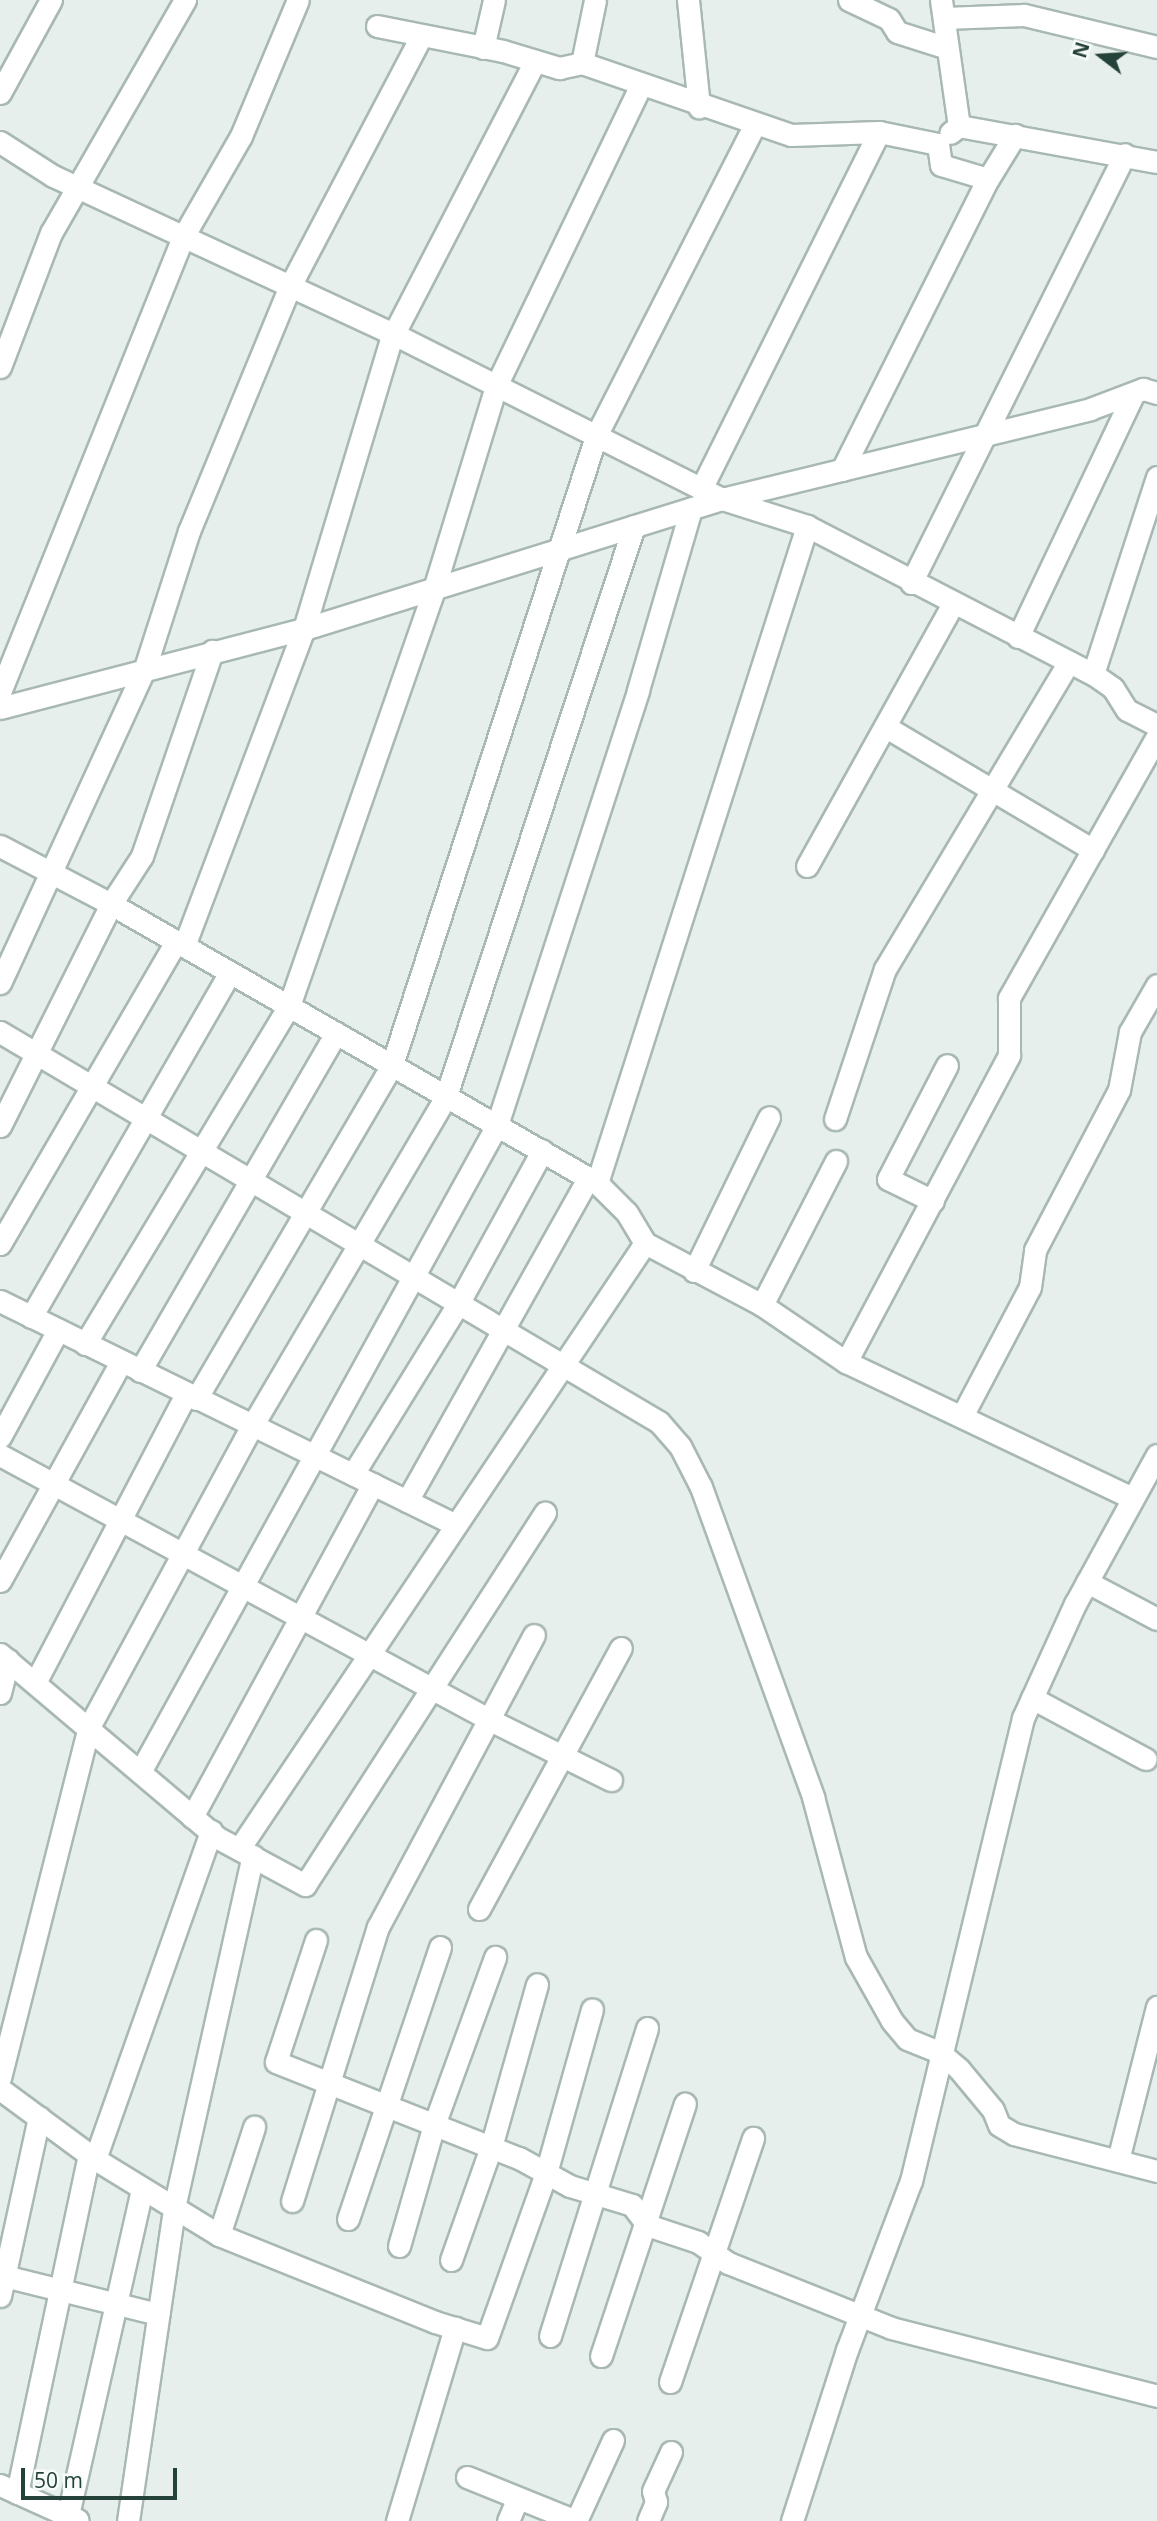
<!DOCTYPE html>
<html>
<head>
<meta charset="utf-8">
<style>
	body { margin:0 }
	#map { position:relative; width:1157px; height:2521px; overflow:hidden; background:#e6efeb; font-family:"Open Sans",sans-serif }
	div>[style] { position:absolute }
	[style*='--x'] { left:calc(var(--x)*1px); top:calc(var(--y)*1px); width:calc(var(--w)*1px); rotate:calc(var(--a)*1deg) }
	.roads { filter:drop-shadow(2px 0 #a8b8b2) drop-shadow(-2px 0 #a8b8b2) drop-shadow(0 2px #a8b8b2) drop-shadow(0 -2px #a8b8b2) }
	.minor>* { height:21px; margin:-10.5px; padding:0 10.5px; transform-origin:10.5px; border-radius:10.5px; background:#fff }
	span { translate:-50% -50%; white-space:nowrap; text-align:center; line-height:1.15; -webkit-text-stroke:5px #f7fbf9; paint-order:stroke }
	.north { position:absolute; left:1066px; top:21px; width:70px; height:70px; -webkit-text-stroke:5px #f7fbf9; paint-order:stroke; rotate:287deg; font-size:19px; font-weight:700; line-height:28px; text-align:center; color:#24423a }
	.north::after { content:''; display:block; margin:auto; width:24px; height:32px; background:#24423a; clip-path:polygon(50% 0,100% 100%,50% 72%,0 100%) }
	.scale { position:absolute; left:21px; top:2468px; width:156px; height:32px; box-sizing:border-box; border:4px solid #24423a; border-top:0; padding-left:9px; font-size:21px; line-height:24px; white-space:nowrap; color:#24423a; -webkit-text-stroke:5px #f7fbf9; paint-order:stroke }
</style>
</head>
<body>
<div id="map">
	<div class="roads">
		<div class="minor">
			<i style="--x:688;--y:0;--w:108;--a:84.1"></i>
			<i style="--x:849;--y:0;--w:44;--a:25.4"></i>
			<i style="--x:889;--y:19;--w:15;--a:58"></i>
			<i style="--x:897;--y:32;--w:52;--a:17.7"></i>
			<i style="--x:941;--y:0;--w:127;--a:81.9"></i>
			<i style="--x:959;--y:126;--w:11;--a:142"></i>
			<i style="--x:944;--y:18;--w:80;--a:-2.1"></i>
			<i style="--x:1024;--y:15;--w:137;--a:13.5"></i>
			<i style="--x:377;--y:26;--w:128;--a:11.2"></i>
			<i style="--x:503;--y:51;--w:59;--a:16.9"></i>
			<i style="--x:559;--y:68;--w:24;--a:-12"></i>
			<i style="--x:582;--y:63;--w:221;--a:19"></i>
			<i style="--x:791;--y:135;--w:88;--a:-2"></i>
			<i style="--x:879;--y:132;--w:60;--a:11.5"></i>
			<i style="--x:938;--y:144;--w:21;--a:82"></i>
			<i style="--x:941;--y:165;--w:49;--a:16.6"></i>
			<i style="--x:483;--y:48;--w:49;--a:-77.1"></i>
			<i style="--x:582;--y:63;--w:64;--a:-78.3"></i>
			<i style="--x:0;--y:93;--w:106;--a:-61.3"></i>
			<i style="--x:959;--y:126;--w:201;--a:10.3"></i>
			<i style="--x:0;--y:142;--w:63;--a:32.7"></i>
			<i style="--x:53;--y:176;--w:376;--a:24.9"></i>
			<i style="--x:394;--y:334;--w:367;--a:26.7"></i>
			<i style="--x:722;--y:499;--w:89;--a:17.6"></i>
			<i style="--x:807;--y:526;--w:322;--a:27.4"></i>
			<i style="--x:1093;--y:674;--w:24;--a:35"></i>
			<i style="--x:1113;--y:688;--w:26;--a:58"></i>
			<i style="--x:1127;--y:710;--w:34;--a:27"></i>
			<i style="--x:0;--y:367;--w:143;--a:-69.2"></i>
			<i style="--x:51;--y:233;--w:269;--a:-60.1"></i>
			<i style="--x:842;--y:470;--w:326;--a:-63.4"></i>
			<i style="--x:988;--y:179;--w:52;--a:-58.5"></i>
			<i style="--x:701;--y:489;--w:399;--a:-63.5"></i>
			<i style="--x:911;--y:583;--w:479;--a:-63.5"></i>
			<i style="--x:1018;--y:637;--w:270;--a:-64.6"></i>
			<i style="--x:1093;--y:674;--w:207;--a:-72"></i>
			<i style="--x:0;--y:692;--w:490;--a:-68.1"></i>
			<i style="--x:183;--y:237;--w:116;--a:-60.1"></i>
			<i style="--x:241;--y:136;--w:147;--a:-67.3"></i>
			<i style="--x:0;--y:708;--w:314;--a:-14.6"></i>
			<i style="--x:304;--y:629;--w:438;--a:-17.3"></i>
			<i style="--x:722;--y:499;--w:379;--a:-13.7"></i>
			<i style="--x:1090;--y:409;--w:57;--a:-20.7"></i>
			<i style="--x:1143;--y:389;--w:15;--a:16"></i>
			<i style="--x:886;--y:727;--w:241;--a:30.7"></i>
			<i style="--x:0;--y:846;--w:125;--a:27.6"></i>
			<i style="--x:111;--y:904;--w:560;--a:29.86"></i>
			<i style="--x:597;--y:1183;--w:42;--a:45"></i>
			<i style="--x:627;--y:1213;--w:35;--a:59"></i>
			<i style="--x:645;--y:1243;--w:132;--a:27.9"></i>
			<i style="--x:762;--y:1305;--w:102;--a:34.2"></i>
			<i style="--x:846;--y:1362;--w:317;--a:25.4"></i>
			<i style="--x:807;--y:866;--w:300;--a:-60.9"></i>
			<i style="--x:184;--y:946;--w:339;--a:-69.3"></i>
			<i style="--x:304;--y:629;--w:303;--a:-73.3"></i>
			<i style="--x:391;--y:339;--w:313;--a:-62.6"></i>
			<i style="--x:0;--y:983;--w:347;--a:-65.3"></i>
			<i style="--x:145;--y:668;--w:144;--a:-72.2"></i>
			<i style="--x:189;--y:531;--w:265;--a:-67.6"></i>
			<i style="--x:290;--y:286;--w:280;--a:-62.3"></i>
			<i style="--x:0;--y:1032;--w:766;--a:30.62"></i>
			<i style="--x:659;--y:1422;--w:32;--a:49"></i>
			<i style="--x:680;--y:1446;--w:46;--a:62.9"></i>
			<i style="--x:701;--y:1487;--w:330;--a:70.1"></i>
			<i style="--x:813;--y:1797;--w:166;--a:75"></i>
			<i style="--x:856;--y:1957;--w:73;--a:60.6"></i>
			<i style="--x:892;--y:2021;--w:23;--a:50"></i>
			<i style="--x:907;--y:2039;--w:35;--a:22"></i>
			<i style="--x:939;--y:2052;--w:26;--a:40"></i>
			<i style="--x:959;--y:2069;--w:53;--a:50.3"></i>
			<i style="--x:993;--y:2110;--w:16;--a:68"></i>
			<i style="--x:999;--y:2125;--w:17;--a:31"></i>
			<i style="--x:1014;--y:2134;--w:148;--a:14.5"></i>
			<i style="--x:835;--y:1119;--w:158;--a:-71.6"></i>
			<i style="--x:885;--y:969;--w:358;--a:-59.1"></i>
			<i style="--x:0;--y:1126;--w:248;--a:-63.4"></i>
			<i style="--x:111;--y:904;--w:57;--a:-57.1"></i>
			<i style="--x:142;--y:856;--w:217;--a:-71.1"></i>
			<i style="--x:597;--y:1183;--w:690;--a:-72.27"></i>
			<i style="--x:933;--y:1201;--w:50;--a:-153.9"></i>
			<i style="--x:888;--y:1179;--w:128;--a:-62.6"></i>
			<i style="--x:0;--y:1244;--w:350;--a:-59.8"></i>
			<i style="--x:694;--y:1271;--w:171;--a:-64"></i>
			<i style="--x:0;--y:1301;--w:506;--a:26.16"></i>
			<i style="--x:762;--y:1305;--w:162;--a:-62.8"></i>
			<i style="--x:31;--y:1317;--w:398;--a:-60"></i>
			<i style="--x:85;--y:1344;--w:395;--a:-58.9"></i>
			<i style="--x:289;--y:1006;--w:441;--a:-70.8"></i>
			<i style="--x:434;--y:589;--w:212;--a:-73"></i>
			<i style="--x:496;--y:386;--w:334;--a:-64.3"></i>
			<i style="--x:846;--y:1362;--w:348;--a:-62"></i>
			<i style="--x:1009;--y:1055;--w:57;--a:-90"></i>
			<i style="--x:1009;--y:998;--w:301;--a:-60.5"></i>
			<i style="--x:140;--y:1371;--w:391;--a:-59.9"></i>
			<i style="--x:196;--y:1399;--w:387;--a:-59.6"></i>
			<i style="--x:392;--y:1065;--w:661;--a:-72.03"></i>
			<i style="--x:596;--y:436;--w:350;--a:-63"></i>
			<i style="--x:962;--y:1416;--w:146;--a:-62.2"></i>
			<i style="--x:1030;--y:1287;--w:37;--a:-82"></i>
			<i style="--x:1035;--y:1250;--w:181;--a:-62.3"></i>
			<i style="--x:1119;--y:1090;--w:59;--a:-79.3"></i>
			<i style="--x:1130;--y:1032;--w:54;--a:-60.1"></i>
			<i style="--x:0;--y:1437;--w:122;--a:-61.5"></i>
			<i style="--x:0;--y:1455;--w:559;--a:28.4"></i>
			<i style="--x:492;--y:1721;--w:133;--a:26.4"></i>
			<i style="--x:353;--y:1474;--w:200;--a:-58.3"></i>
			<i style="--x:458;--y:1304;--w:175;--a:-61.2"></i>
			<i style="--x:407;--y:1501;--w:370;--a:-60.7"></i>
			<i style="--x:0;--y:1581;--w:250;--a:-61.1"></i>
			<i style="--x:1087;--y:1582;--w:79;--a:27.9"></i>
			<i style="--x:0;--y:1654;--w:285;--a:40.2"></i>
			<i style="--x:218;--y:1838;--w:99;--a:28.4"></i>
			<i style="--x:305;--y:1885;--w:443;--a:-57.2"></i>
			<i style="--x:36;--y:1681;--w:324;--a:-62.4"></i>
			<i style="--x:0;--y:1693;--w:34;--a:-76"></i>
			<i style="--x:1032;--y:1698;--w:129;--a:28.2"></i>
			<i style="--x:140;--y:1772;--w:739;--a:-61.11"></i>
			<i style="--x:497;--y:1125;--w:457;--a:-72"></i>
			<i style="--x:638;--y:690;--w:189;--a:-73.7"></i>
			<i style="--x:192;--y:1817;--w:379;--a:-61.5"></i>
			<i style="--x:239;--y:1849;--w:729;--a:-56.18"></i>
			<i style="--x:479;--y:1909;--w:297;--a:-61.5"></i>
			<i style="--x:316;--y:1940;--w:128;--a:108.2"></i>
			<i style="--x:276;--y:2062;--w:261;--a:21.6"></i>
			<i style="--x:519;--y:2158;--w:58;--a:28.8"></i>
			<i style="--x:570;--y:2186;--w:65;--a:17"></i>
			<i style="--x:632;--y:2205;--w:25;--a:53"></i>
			<i style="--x:647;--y:2225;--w:54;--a:18.4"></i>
			<i style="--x:698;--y:2242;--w:37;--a:35"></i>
			<i style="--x:728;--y:2263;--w:175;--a:21.7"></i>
			<i style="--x:891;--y:2328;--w:275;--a:14.3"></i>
			<i style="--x:0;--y:2078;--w:362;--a:-75.8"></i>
			<i style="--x:89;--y:1727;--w:342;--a:-61.6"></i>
			<i style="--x:252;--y:1426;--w:383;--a:-59.5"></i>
			<i style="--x:446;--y:1096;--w:600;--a:-71.75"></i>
			<i style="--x:0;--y:2089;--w:118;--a:36.4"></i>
			<i style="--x:95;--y:2159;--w:145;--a:31.5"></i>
			<i style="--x:219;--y:2235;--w:233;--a:21.9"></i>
			<i style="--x:435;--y:2322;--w:54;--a:17.1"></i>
			<i style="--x:487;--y:2338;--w:175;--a:-70.3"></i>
			<i style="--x:546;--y:2173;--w:170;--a:-74.3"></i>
			<i style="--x:95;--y:2159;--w:348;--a:-70.5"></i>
			<i style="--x:1118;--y:2160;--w:158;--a:-75.7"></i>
			<i style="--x:292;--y:2201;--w:287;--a:-72.6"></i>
			<i style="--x:378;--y:1927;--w:331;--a:-61.9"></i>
			<i style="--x:348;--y:2219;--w:287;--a:-71.3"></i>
			<i style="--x:219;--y:2235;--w:114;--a:-72"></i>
			<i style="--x:399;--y:2246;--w:126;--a:-73.9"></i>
			<i style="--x:434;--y:2125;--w:179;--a:-70"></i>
			<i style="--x:451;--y:2260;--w:120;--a:-70.5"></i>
			<i style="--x:491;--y:2147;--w:169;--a:-74.2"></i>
			<i style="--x:0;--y:2275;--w:163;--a:13.9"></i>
			<i style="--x:0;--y:2296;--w:183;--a:-77.7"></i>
			<i style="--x:550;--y:2336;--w:323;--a:-72.5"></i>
			<i style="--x:601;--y:2356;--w:266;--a:-71.6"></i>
			<i style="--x:670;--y:2382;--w:258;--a:-71.2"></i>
			<i style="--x:467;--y:2477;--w:118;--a:22"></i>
			<i style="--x:0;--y:2485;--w:85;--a:24.2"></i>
			<i style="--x:17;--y:2493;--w:346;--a:-78"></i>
			<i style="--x:68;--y:2515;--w:335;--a:-77.2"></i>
			<i style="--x:128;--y:2521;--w:316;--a:-81.6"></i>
			<i style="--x:174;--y:2208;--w:361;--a:-77.4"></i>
			<i style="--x:397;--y:2521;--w:202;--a:-73.3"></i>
			<i style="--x:508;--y:2521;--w:25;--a:-67"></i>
			<i style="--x:576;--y:2521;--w:89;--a:-65.4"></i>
			<i style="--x:648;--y:2521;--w:21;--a:-67"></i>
			<i style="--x:656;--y:2502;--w:11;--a:-105"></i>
			<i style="--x:653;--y:2491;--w:43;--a:-65.2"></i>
			<i style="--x:792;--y:2521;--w:180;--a:-72.2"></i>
			<i style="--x:847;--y:2350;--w:181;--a:-69.3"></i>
			<i style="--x:911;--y:2181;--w:476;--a:-76.4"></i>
			<i style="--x:1023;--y:1718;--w:125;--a:-65.5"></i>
			<i style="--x:1075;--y:1604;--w:170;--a:-61.2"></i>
		</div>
	</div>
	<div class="north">N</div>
	<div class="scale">50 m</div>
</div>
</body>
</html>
